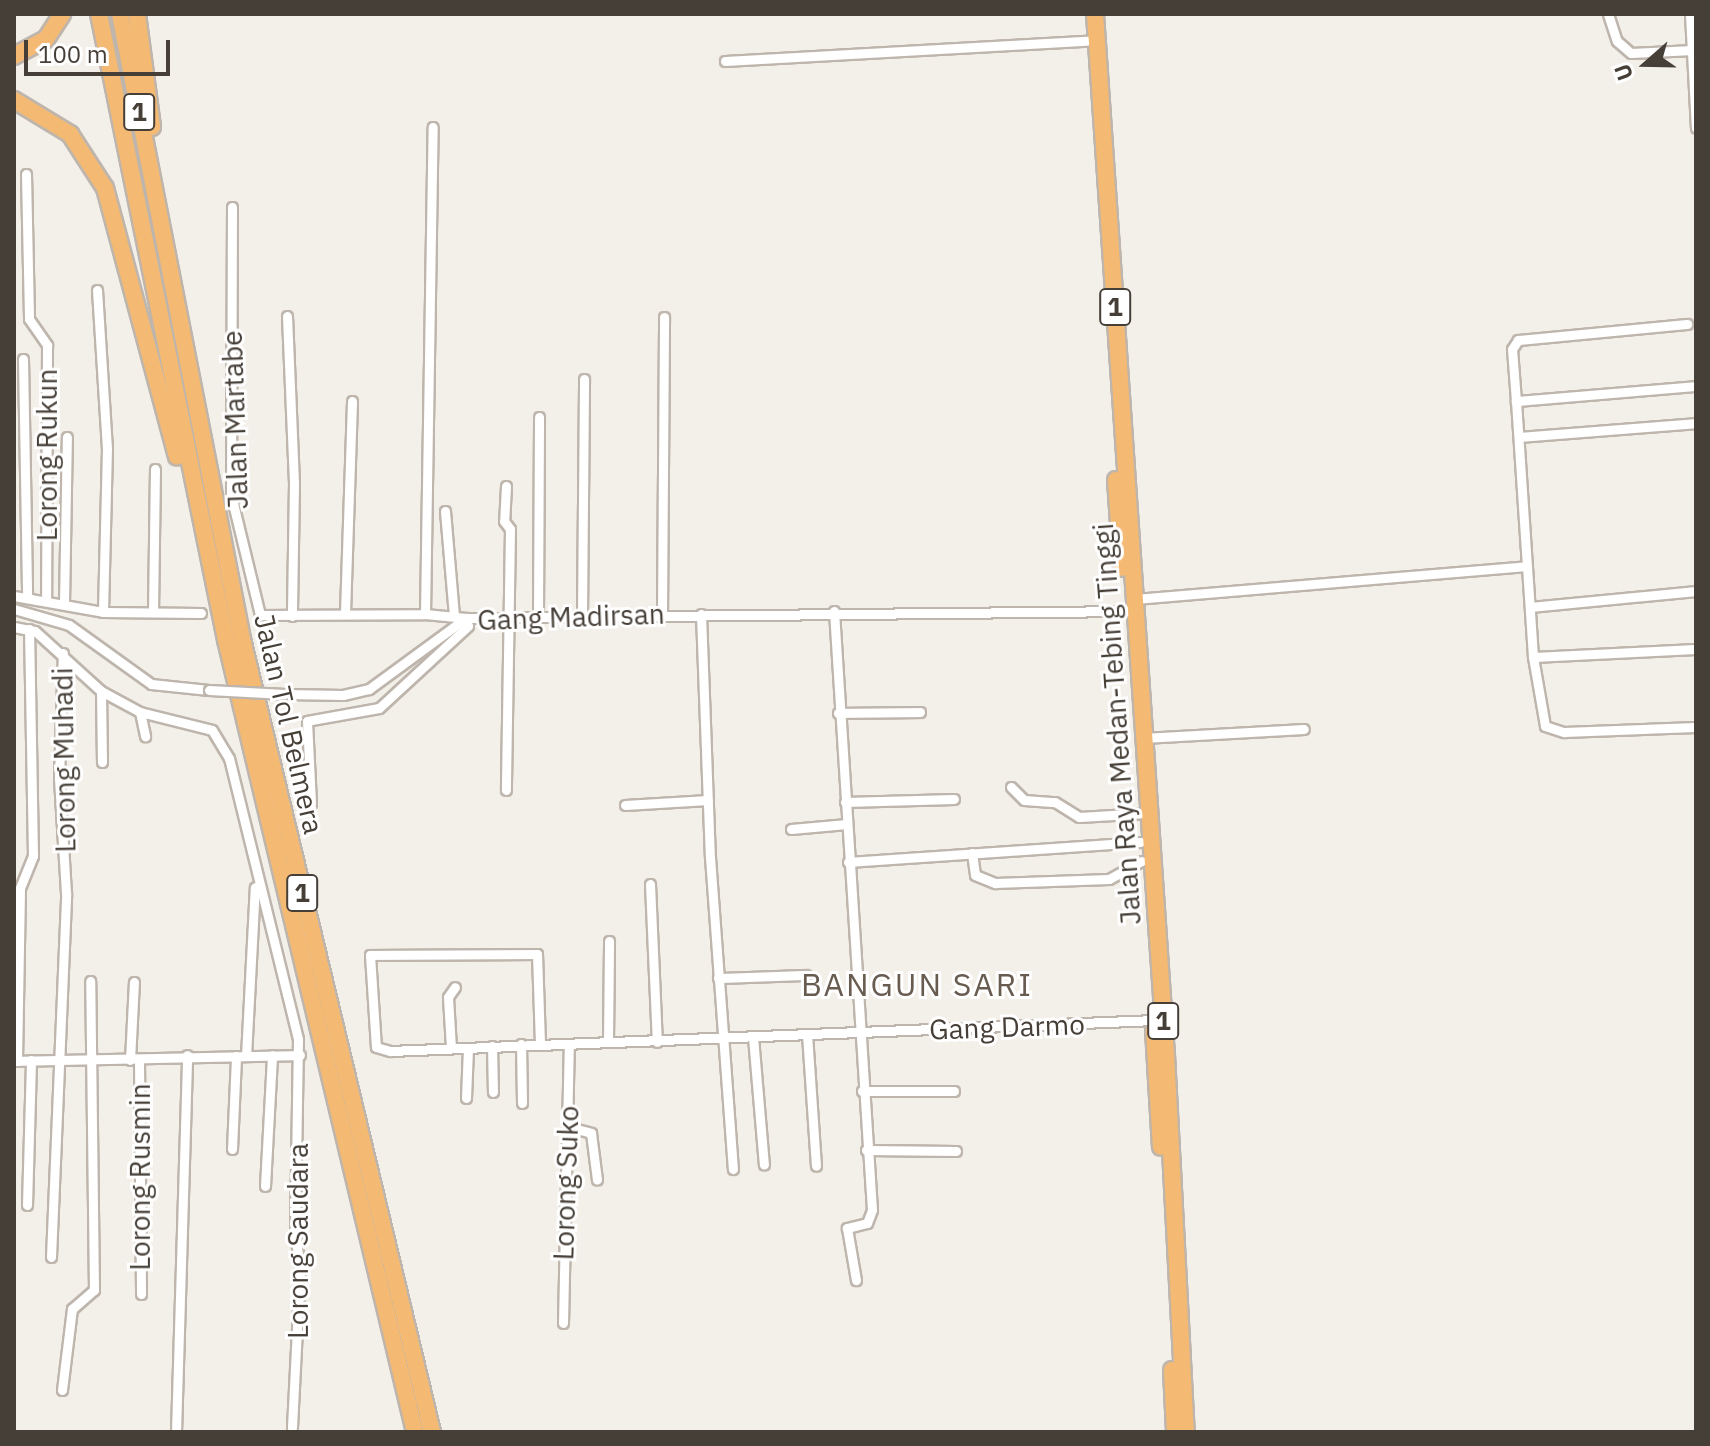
<!DOCTYPE html>
<html>
<head>
<meta charset="utf-8">
<style>
	body { margin:0 }
	#map { position:relative; width:1710px; height:1446px; overflow:hidden; background:#f3efe9; font-family:"IBM Plex Sans",sans-serif }
	div>[style] { position:absolute }
	[style*='--x'] { left:calc(var(--x)*1px); top:calc(var(--y)*1px); width:calc(var(--w)*1px); rotate:calc(var(--a)*1deg) }
	.roads { filter:drop-shadow(2px 0 #beb5ac) drop-shadow(-2px 0 #beb5ac) drop-shadow(0 2px #beb5ac) drop-shadow(0 -2px #beb5ac) }
	.street>* { height:9px; margin:-4.5px; padding:0 4.5px; transform-origin:4.5px; border-radius:4.5px; background:#fff }
	.highway>* { height:16px; margin:-8px; padding:0 8px; transform-origin:8px; border-radius:8px; background:#f4b973 }
	.bridges { filter:drop-shadow(2px 0 #beb5ac) drop-shadow(-2px 0 #beb5ac) drop-shadow(0 2px #beb5ac) drop-shadow(0 -2px #beb5ac) }
	.street-bridge>* { height:9px; margin:-4.5px; padding:0 4.5px; transform-origin:4.5px; border-radius:4.5px; background:#fff }
	span { translate:-50% -50%; white-space:nowrap; text-align:center; line-height:1.15; -webkit-text-stroke:6px #fff; paint-order:stroke }
	.shield-label span { padding:2px 6px; background:#fff; border:2px solid; border-radius:6px; -webkit-text-stroke-width:0 }
	.shield-label { font-size:26px; color:#463f38; font-weight:700 }
	.street-label { font-size:28px; color:#463f38 }
	.quarter-label { font-size:32px; color:#685b50; letter-spacing:2px }
	.frame { position:absolute; inset:0; border:16px solid #463f38; pointer-events:none }
	.north { position:absolute; left:1606px; top:24px; width:80px; height:80px; -webkit-text-stroke:6px #fff; paint-order:stroke; rotate:250deg; font-size:22px; font-weight:700; line-height:32px; text-align:center; color:#463f38 }
	.north::after { content:''; display:block; margin:auto; width:28px; height:36px; background:#463f38; clip-path:polygon(50% 0,100% 100%,50% 72%,0 100%) }
	.scale { position:absolute; left:24px; top:40px; width:146px; height:36px; box-sizing:border-box; border:4px solid #463f38; border-top:0; padding-left:10px; font-size:24px; line-height:28px; white-space:nowrap; color:#463f38; -webkit-text-stroke:6px #fff; paint-order:stroke }
</style>
</head>
<body>
<div id="map">
	<div class="roads">
		<div class="street">
			<i style="--x:1608;--y:14;--w:28;--a:72"></i>
			<i style="--x:1617;--y:41;--w:18;--a:41"></i>
			<i style="--x:1631;--y:53;--w:62;--a:-2.8"></i>
			<i style="--x:1690;--y:14;--w:114;--a:87"></i>
			<i style="--x:725;--y:61;--w:362;--a:-3.2"></i>
			<i style="--x:26;--y:174;--w:145;--a:88.8"></i>
			<i style="--x:29;--y:319;--w:32;--a:55"></i>
			<i style="--x:47;--y:345;--w:254;--a:90.2"></i>
			<i style="--x:232;--y:207;--w:288;--a:90.2"></i>
			<i style="--x:231;--y:495;--w:123;--a:76.4"></i>
			<i style="--x:260;--y:615;--w:165;--a:-0.3"></i>
			<i style="--x:425;--y:614;--w:41;--a:5.6"></i>
			<i style="--x:466;--y:618;--w:8;--a:76"></i>
			<i style="--x:468;--y:626;--w:121;--a:137.3"></i>
			<i style="--x:379;--y:708;--w:73;--a:169.8"></i>
			<i style="--x:307;--y:721;--w:83;--a:87.2"></i>
			<i style="--x:97;--y:290;--w:158;--a:86.4"></i>
			<i style="--x:107;--y:448;--w:164;--a:91.4"></i>
			<i style="--x:287;--y:316;--w:167;--a:87.6"></i>
			<i style="--x:294;--y:483;--w:133;--a:90.9"></i>
			<i style="--x:23;--y:359;--w:238;--a:89"></i>
			<i style="--x:1696;--y:386;--w:181;--a:175.2"></i>
			<i style="--x:1516;--y:401;--w:257;--a:86.2"></i>
			<i style="--x:1533;--y:657;--w:70;--a:80.1"></i>
			<i style="--x:1545;--y:726;--w:20;--a:18"></i>
			<i style="--x:1564;--y:732;--w:132;--a:-2.2"></i>
			<i style="--x:1516;--y:401;--w:52;--a:-94.4"></i>
			<i style="--x:1512;--y:349;--w:11;--a:-56"></i>
			<i style="--x:1518;--y:340;--w:170;--a:-5.4"></i>
			<i style="--x:1520;--y:437;--w:177;--a:-4.5"></i>
			<i style="--x:506;--y:486;--w:35;--a:93"></i>
			<i style="--x:504;--y:521;--w:10;--a:53"></i>
			<i style="--x:510;--y:529;--w:261;--a:90.9"></i>
			<i style="--x:445;--y:511;--w:105;--a:85.1"></i>
			<i style="--x:14;--y:596;--w:90;--a:10.2"></i>
			<i style="--x:103;--y:612;--w:98;--a:0.6"></i>
			<i style="--x:1135;--y:599;--w:393;--a:-4.8"></i>
			<i style="--x:64;--y:603;--w:166;--a:-89"></i>
			<i style="--x:1530;--y:607;--w:167;--a:-5.5"></i>
			<i style="--x:14;--y:609;--w:57;--a:16.2"></i>
			<i style="--x:69;--y:625;--w:101;--a:35.7"></i>
			<i style="--x:151;--y:684;--w:58;--a:5.9"></i>
			<i style="--x:834;--y:611;--w:600;--a:86.37"></i>
			<i style="--x:872;--y:1210;--w:14;--a:111"></i>
			<i style="--x:867;--y:1223;--w:21;--a:166"></i>
			<i style="--x:847;--y:1228;--w:53;--a:80.2"></i>
			<i style="--x:153;--y:612;--w:143;--a:-89.2"></i>
			<i style="--x:345;--y:613;--w:212;--a:-88.1"></i>
			<i style="--x:425;--y:614;--w:487;--a:-89.1"></i>
			<i style="--x:662;--y:614;--w:297;--a:-89.6"></i>
			<i style="--x:701;--y:614;--w:243;--a:87.9"></i>
			<i style="--x:710;--y:857;--w:313;--a:85.8"></i>
			<i style="--x:538;--y:615;--w:198;--a:-89.7"></i>
			<i style="--x:582;--y:616;--w:237;--a:-89.5"></i>
			<i style="--x:14;--y:627;--w:21;--a:11"></i>
			<i style="--x:35;--y:631;--w:89;--a:42.3"></i>
			<i style="--x:101;--y:691;--w:44;--a:28.3"></i>
			<i style="--x:140;--y:712;--w:74;--a:14"></i>
			<i style="--x:212;--y:730;--w:33;--a:59"></i>
			<i style="--x:229;--y:758;--w:289;--a:76.2"></i>
			<i style="--x:298;--y:1039;--w:194;--a:90.9"></i>
			<i style="--x:295;--y:1233;--w:36;--a:82"></i>
			<i style="--x:300;--y:1269;--w:159;--a:92.9"></i>
			<i style="--x:1533;--y:657;--w:163;--a:-2.8"></i>
			<i style="--x:101;--y:691;--w:71;--a:89.2"></i>
			<i style="--x:285;--y:694;--w:58;--a:1"></i>
			<i style="--x:343;--y:695;--w:27;--a:-13"></i>
			<i style="--x:369;--y:689;--w:120;--a:-36.2"></i>
			<i style="--x:466;--y:618;--w:670;--a:-0.6"></i>
			<i style="--x:140;--y:712;--w:25;--a:78"></i>
			<i style="--x:838;--y:713;--w:82;--a:-0.7"></i>
			<i style="--x:1143;--y:738;--w:161;--a:-3.2"></i>
			<i style="--x:1011;--y:787;--w:18;--a:45"></i>
			<i style="--x:1024;--y:800;--w:31;--a:4"></i>
			<i style="--x:1055;--y:802;--w:28;--a:32"></i>
			<i style="--x:1079;--y:817;--w:68;--a:-3.4"></i>
			<i style="--x:845;--y:802;--w:109;--a:-1.6"></i>
			<i style="--x:625;--y:805;--w:83;--a:-3.4"></i>
			<i style="--x:791;--y:829;--w:56;--a:-5.1"></i>
			<i style="--x:972;--y:853;--w:22;--a:82"></i>
			<i style="--x:975;--y:875;--w:22;--a:22"></i>
			<i style="--x:995;--y:883;--w:114;--a:-2"></i>
			<i style="--x:1109;--y:879;--w:37;--a:-29"></i>
			<i style="--x:848;--y:862;--w:293;--a:-3.9"></i>
			<i style="--x:650;--y:884;--w:158;--a:87.5"></i>
			<i style="--x:718;--y:978;--w:88;--a:-2"></i>
			<i style="--x:807;--y:1034;--w:132;--a:86.1"></i>
			<i style="--x:753;--y:1037;--w:128;--a:85.1"></i>
			<i style="--x:608;--y:1041;--w:100;--a:-89.4"></i>
			<i style="--x:521;--y:1044;--w:59;--a:89"></i>
			<i style="--x:540;--y:1044;--w:90;--a:-91.9"></i>
			<i style="--x:537;--y:954;--w:167;--a:179.7"></i>
			<i style="--x:370;--y:955;--w:92;--a:86.3"></i>
			<i style="--x:376;--y:1047;--w:15;--a:16"></i>
			<i style="--x:390;--y:1051;--w:765;--a:-2.32"></i>
			<i style="--x:492;--y:1046;--w:46;--a:88.8"></i>
			<i style="--x:451;--y:1048;--w:51;--a:-93.4"></i>
			<i style="--x:448;--y:997;--w:12;--a:-55"></i>
			<i style="--x:246;--y:1056;--w:169;--a:-87"></i>
			<i style="--x:130;--y:1060;--w:78;--a:-87.1"></i>
			<i style="--x:139;--y:1060;--w:234;--a:89.5"></i>
			<i style="--x:14;--y:1061;--w:286;--a:-1.2"></i>
			<i style="--x:17;--y:1061;--w:173;--a:-89"></i>
			<i style="--x:20;--y:888;--w:35;--a:-68"></i>
			<i style="--x:33;--y:856;--w:227;--a:-91"></i>
			<i style="--x:862;--y:1091;--w:92;--a:0"></i>
			<i style="--x:466;--y:1098;--w:50;--a:-87.7"></i>
			<i style="--x:569;--y:1127;--w:23;--a:15"></i>
			<i style="--x:591;--y:1133;--w:47;--a:82.7"></i>
			<i style="--x:232;--y:1149;--w:93;--a:-87.5"></i>
			<i style="--x:866;--y:1150;--w:90;--a:0.6"></i>
			<i style="--x:265;--y:1186;--w:131;--a:-86.9"></i>
			<i style="--x:27;--y:1205;--w:145;--a:-88.4"></i>
			<i style="--x:51;--y:1257;--w:364;--a:-87.6"></i>
			<i style="--x:66;--y:893;--w:115;--a:-93.5"></i>
			<i style="--x:59;--y:778;--w:125;--a:-88.2"></i>
			<i style="--x:563;--y:1323;--w:279;--a:-88.8"></i>
			<i style="--x:62;--y:1390;--w:82;--a:-83"></i>
			<i style="--x:72;--y:1309;--w:29;--a:-41"></i>
			<i style="--x:94;--y:1290;--w:309;--a:-90.7"></i>
			<i style="--x:176;--y:1432;--w:377;--a:-88.3"></i>
		</div>
		<div class="highway">
			<i style="--x:99;--y:14;--w:639;--a:78.53"></i>
			<i style="--x:226;--y:640;--w:814;--a:76.58"></i>
			<i style="--x:120;--y:14;--w:637;--a:78.95"></i>
			<i style="--x:242;--y:639;--w:815;--a:76.53"></i>
			<i style="--x:137;--y:14;--w:114;--a:82.4"></i>
			<i style="--x:1095;--y:14;--w:1043;--a:86.1"></i>
			<i style="--x:1166;--y:1055;--w:378;--a:87"></i>
			<i style="--x:14;--y:56;--w:36;--a:-28"></i>
			<i style="--x:46;--y:39;--w:30;--a:-57"></i>
			<i style="--x:14;--y:100;--w:66;--a:31.3"></i>
			<i style="--x:70;--y:134;--w:64;--a:57.1"></i>
			<i style="--x:105;--y:188;--w:278;--a:75"></i>
			<i style="--x:1116;--y:480;--w:88;--a:86.1"></i>
			<i style="--x:1154;--y:1030;--w:117;--a:86.6"></i>
			<i style="--x:1172;--y:1370;--w:62;--a:87.2"></i>
		</div>
	</div>
	<div class="bridges">
		<div class="street-bridge">
			<i style="--x:209;--y:690;--w:76;--a:3"></i>
		</div>
	</div>
	<div class="shield-label">
		<span style="left:139px;top:112px">1</span>
		<span style="left:1115px;top:307px">1</span>
		<span style="left:302px;top:893px">1</span>
		<span style="left:1163px;top:1021px">1</span>
	</div>
	<div class="street-label">
		<span style="left:235px;top:420px;rotate:-92deg">Jalan Martabe</span>
		<span style="left:47px;top:455px;rotate:-90deg">Lorong Rukun</span>
		<span style="left:571px;top:617px;rotate:-2deg">Gang Madirsan</span>
		<span style="left:289px;top:724px;rotate:77deg">Jalan Tol Belmera</span>
		<span style="left:1117px;top:724px;rotate:-94deg">Jalan Raya Medan-Tebing Tinggi</span>
		<span style="left:64px;top:760px;rotate:-91deg">Lorong Muhadi</span>
		<span style="left:1007px;top:1027px;rotate:-2deg">Gang Darmo</span>
		<span style="left:140px;top:1177px;rotate:-90deg">Lorong Rusmin</span>
		<span style="left:566px;top:1183px;rotate:-88deg">Lorong Suko</span>
		<span style="left:298px;top:1241px;rotate:-90deg">Lorong Saudara</span>
	</div>
	<div class="quarter-label">
		<span style="left:917px;top:984px">BANGUN SARI</span>
	</div>
	<div class="frame"></div>
	<div class="north">U</div>
	<div class="scale">100 m</div>
</div>
</body>
</html>
